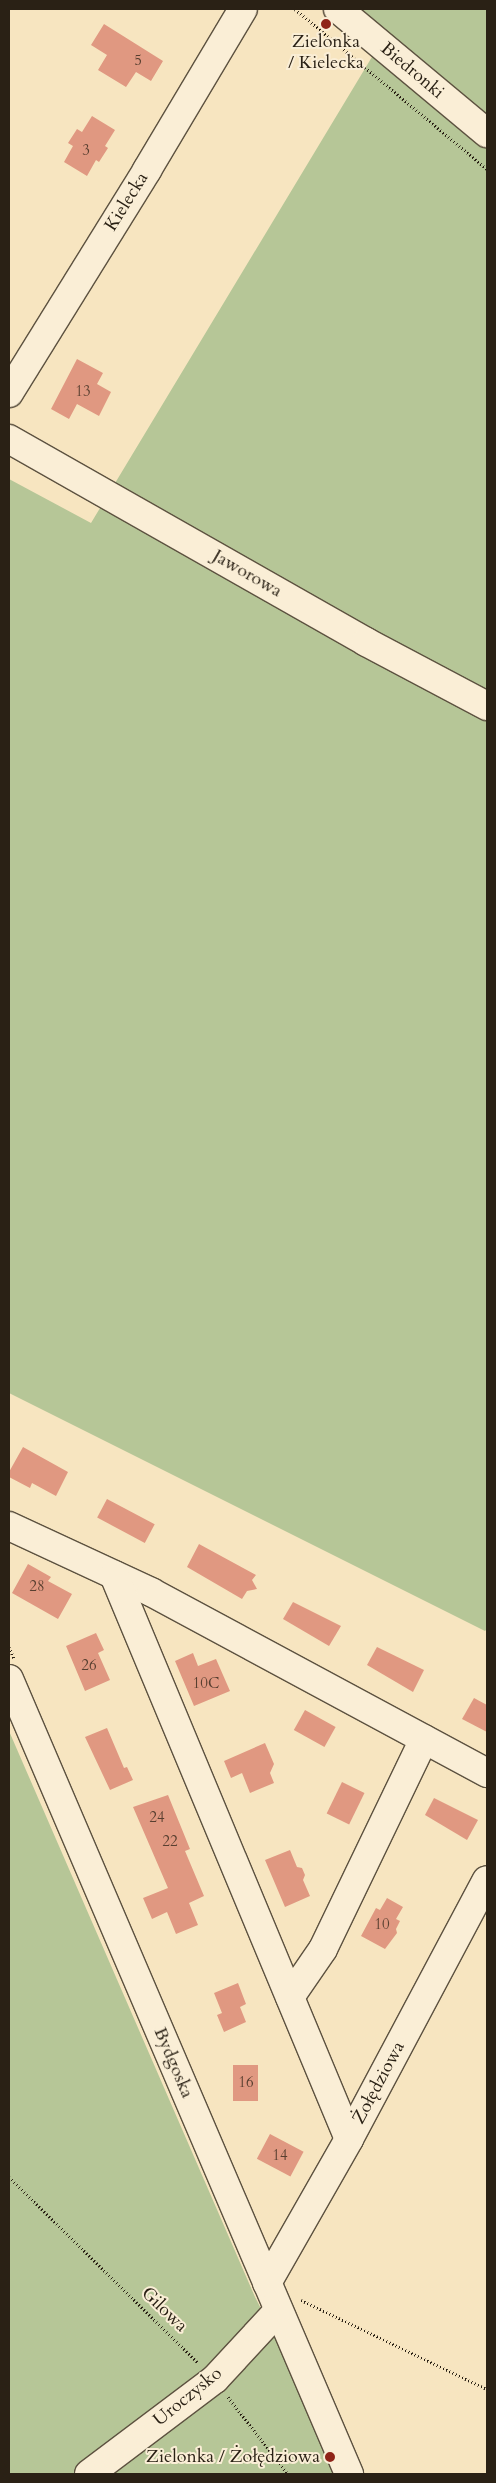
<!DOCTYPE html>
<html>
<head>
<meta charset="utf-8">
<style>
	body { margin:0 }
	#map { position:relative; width:496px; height:2483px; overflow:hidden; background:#f7e5c0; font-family:Cardo,serif }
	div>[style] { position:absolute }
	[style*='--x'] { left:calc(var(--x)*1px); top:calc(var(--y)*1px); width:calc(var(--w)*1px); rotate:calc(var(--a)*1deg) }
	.green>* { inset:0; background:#b6c697 }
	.building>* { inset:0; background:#e09881; transform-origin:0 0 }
	.path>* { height:3px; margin-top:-1.5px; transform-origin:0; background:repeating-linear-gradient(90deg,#2a2115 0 1px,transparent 0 3.5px) }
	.roads { filter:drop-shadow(1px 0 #5d5240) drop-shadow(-1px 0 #5d5240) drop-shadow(0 1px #5d5240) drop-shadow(0 -1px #5d5240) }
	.minor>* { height:28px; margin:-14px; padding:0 14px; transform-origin:14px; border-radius:14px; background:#faeed6 }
	.dots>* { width:14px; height:14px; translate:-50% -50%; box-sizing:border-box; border:2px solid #faeed6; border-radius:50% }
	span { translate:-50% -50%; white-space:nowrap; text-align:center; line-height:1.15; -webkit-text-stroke:4px #faeed6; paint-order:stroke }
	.number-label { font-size:15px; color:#583f30 }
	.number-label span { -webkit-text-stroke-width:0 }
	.poi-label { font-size:18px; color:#2a2115 }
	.right { translate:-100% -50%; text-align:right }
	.street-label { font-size:18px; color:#2a2115 }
	.frame { position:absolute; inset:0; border:10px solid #2a2115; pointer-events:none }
</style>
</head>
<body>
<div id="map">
	<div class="green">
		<i style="clip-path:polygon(344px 9px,487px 9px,487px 1629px,485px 1631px,9px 1393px,9px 479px,91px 523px,384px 37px)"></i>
		<i style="clip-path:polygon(9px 1731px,255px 2297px,346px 2474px,9px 2474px)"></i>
	</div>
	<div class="building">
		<i style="clip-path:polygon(104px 24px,163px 61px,151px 81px,136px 72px,126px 87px,98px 70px,107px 55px,91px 45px)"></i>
		<i style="clip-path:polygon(92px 116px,115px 130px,105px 146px,108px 148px,99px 162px,96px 160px,87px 176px,64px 162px,73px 146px,68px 143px,77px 129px,82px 132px)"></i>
		<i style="clip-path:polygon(77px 359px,103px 373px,97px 384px,111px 392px,99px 416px,77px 404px,69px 419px,51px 409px)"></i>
		<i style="clip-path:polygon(23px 1447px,68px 1472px,56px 1496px,32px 1483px,30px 1488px,9px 1477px,9px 1472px)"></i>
		<i style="left:107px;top:1499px;width:54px;height:21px;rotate:28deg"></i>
		<i style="clip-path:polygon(199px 1544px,256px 1575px,252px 1580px,257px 1589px,247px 1591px,242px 1599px,187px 1567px)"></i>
		<i style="clip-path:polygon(28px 1564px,51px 1577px,48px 1581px,72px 1594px,58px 1619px,12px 1593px)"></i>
		<i style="clip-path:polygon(293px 1602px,341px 1626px,329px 1646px,283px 1619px)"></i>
		<i style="clip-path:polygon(96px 1633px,104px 1650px,98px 1653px,110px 1680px,85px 1691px,66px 1646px)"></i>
		<i style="clip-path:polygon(377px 1647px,424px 1670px,413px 1692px,367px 1665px)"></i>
		<i style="clip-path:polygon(193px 1653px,198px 1666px,216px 1659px,230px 1691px,194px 1706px,175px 1661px)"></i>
		<i style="clip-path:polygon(474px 1698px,487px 1705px,487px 1732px,462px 1719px)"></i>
		<i style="left:305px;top:1710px;width:35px;height:23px;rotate:29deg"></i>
		<i style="clip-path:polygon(107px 1728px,124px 1768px,127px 1767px,133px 1780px,110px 1790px,85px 1737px)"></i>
		<i style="clip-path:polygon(265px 1743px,274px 1764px,270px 1773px,274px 1783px,250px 1793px,242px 1773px,231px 1778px,224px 1761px)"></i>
		<i style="left:342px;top:1782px;width:25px;height:35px;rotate:26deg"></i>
		<i style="clip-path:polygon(168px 1795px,190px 1849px,185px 1851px,204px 1896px,189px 1903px,198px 1925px,176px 1934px,167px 1912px,152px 1919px,143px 1898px,168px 1888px,133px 1807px)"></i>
		<i style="clip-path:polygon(434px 1798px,478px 1820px,467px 1840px,425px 1815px)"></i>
		<i style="clip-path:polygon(290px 1850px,297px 1867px,302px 1868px,305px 1875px,303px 1880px,310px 1896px,285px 1907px,265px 1860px)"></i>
		<i style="clip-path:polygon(387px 1898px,403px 1907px,396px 1919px,400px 1921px,396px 1929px,397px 1933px,385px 1949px,361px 1936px,376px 1908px,380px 1910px)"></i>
		<i style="clip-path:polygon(238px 1983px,246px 2004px,240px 2007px,246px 2022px,224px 2032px,217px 2015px,222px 2013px,214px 1993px)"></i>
		<i style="left:233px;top:2065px;width:25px;height:36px"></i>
		<i style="left:270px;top:2134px;width:38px;height:28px;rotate:28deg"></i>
	</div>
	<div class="path">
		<i style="--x:295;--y:9;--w:250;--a:39.8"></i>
		<i style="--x:9;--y:1647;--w:12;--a:66"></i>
		<i style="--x:9;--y:2177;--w:265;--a:44.5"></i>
		<i style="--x:301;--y:2300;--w:206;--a:25.6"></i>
		<i style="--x:228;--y:2397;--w:98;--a:52.1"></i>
	</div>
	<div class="roads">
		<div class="minor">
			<i style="--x:338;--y:9;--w:194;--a:39.8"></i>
			<i style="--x:9;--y:393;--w:262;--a:-58.2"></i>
			<i style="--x:147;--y:170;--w:187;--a:-59.2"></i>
			<i style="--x:9;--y:439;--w:411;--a:29.6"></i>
			<i style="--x:366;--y:642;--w:137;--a:27.9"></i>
			<i style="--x:9;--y:1526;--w:157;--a:24.9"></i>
			<i style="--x:151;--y:1592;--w:382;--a:28.3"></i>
			<i style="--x:114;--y:1575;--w:611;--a:67.38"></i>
			<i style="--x:9;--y:1679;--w:865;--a:66.84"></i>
			<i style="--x:290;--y:1997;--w:58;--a:-55.5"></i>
			<i style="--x:323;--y:1949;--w:233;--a:-64.3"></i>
			<i style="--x:267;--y:2283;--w:166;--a:-60.3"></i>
			<i style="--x:349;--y:2139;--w:293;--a:-62"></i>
			<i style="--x:89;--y:2474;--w:158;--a:-37"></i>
			<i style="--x:215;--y:2379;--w:93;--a:-47.2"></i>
		</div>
	</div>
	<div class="dots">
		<i style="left:326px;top:24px;background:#8f2418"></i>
		<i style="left:330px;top:2457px;background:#8f2418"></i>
	</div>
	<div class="number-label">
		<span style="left:138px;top:61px">5</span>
		<span style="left:86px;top:151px">3</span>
		<span style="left:83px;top:392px">13</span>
		<span style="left:37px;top:1587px">28</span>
		<span style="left:89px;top:1666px">26</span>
		<span style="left:206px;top:1684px">10C</span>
		<span style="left:157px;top:1818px">24</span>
		<span style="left:170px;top:1842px">22</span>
		<span style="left:382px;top:1925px">10</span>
		<span style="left:246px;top:2083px">16</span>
		<span style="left:280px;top:2156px">14</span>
	</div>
	<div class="poi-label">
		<span style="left:326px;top:53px">Zielonka<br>/ Kielecka</span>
		<span class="right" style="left:320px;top:2457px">Zielonka / Żołędziowa</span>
	</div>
	<div class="street-label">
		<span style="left:412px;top:71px;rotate:40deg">Biedronki</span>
		<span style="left:127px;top:202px;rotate:-58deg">Kielecka</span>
		<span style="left:247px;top:574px;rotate:30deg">Jaworowa</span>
		<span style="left:173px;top:2063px;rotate:67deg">Bydgoska</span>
		<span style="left:379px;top:2083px;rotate:-62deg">Żołędziowa</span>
		<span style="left:164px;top:2310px;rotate:44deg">Gilowa</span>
		<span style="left:188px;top:2397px;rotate:-39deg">Uroczysko</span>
	</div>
	<div class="frame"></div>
</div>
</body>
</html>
